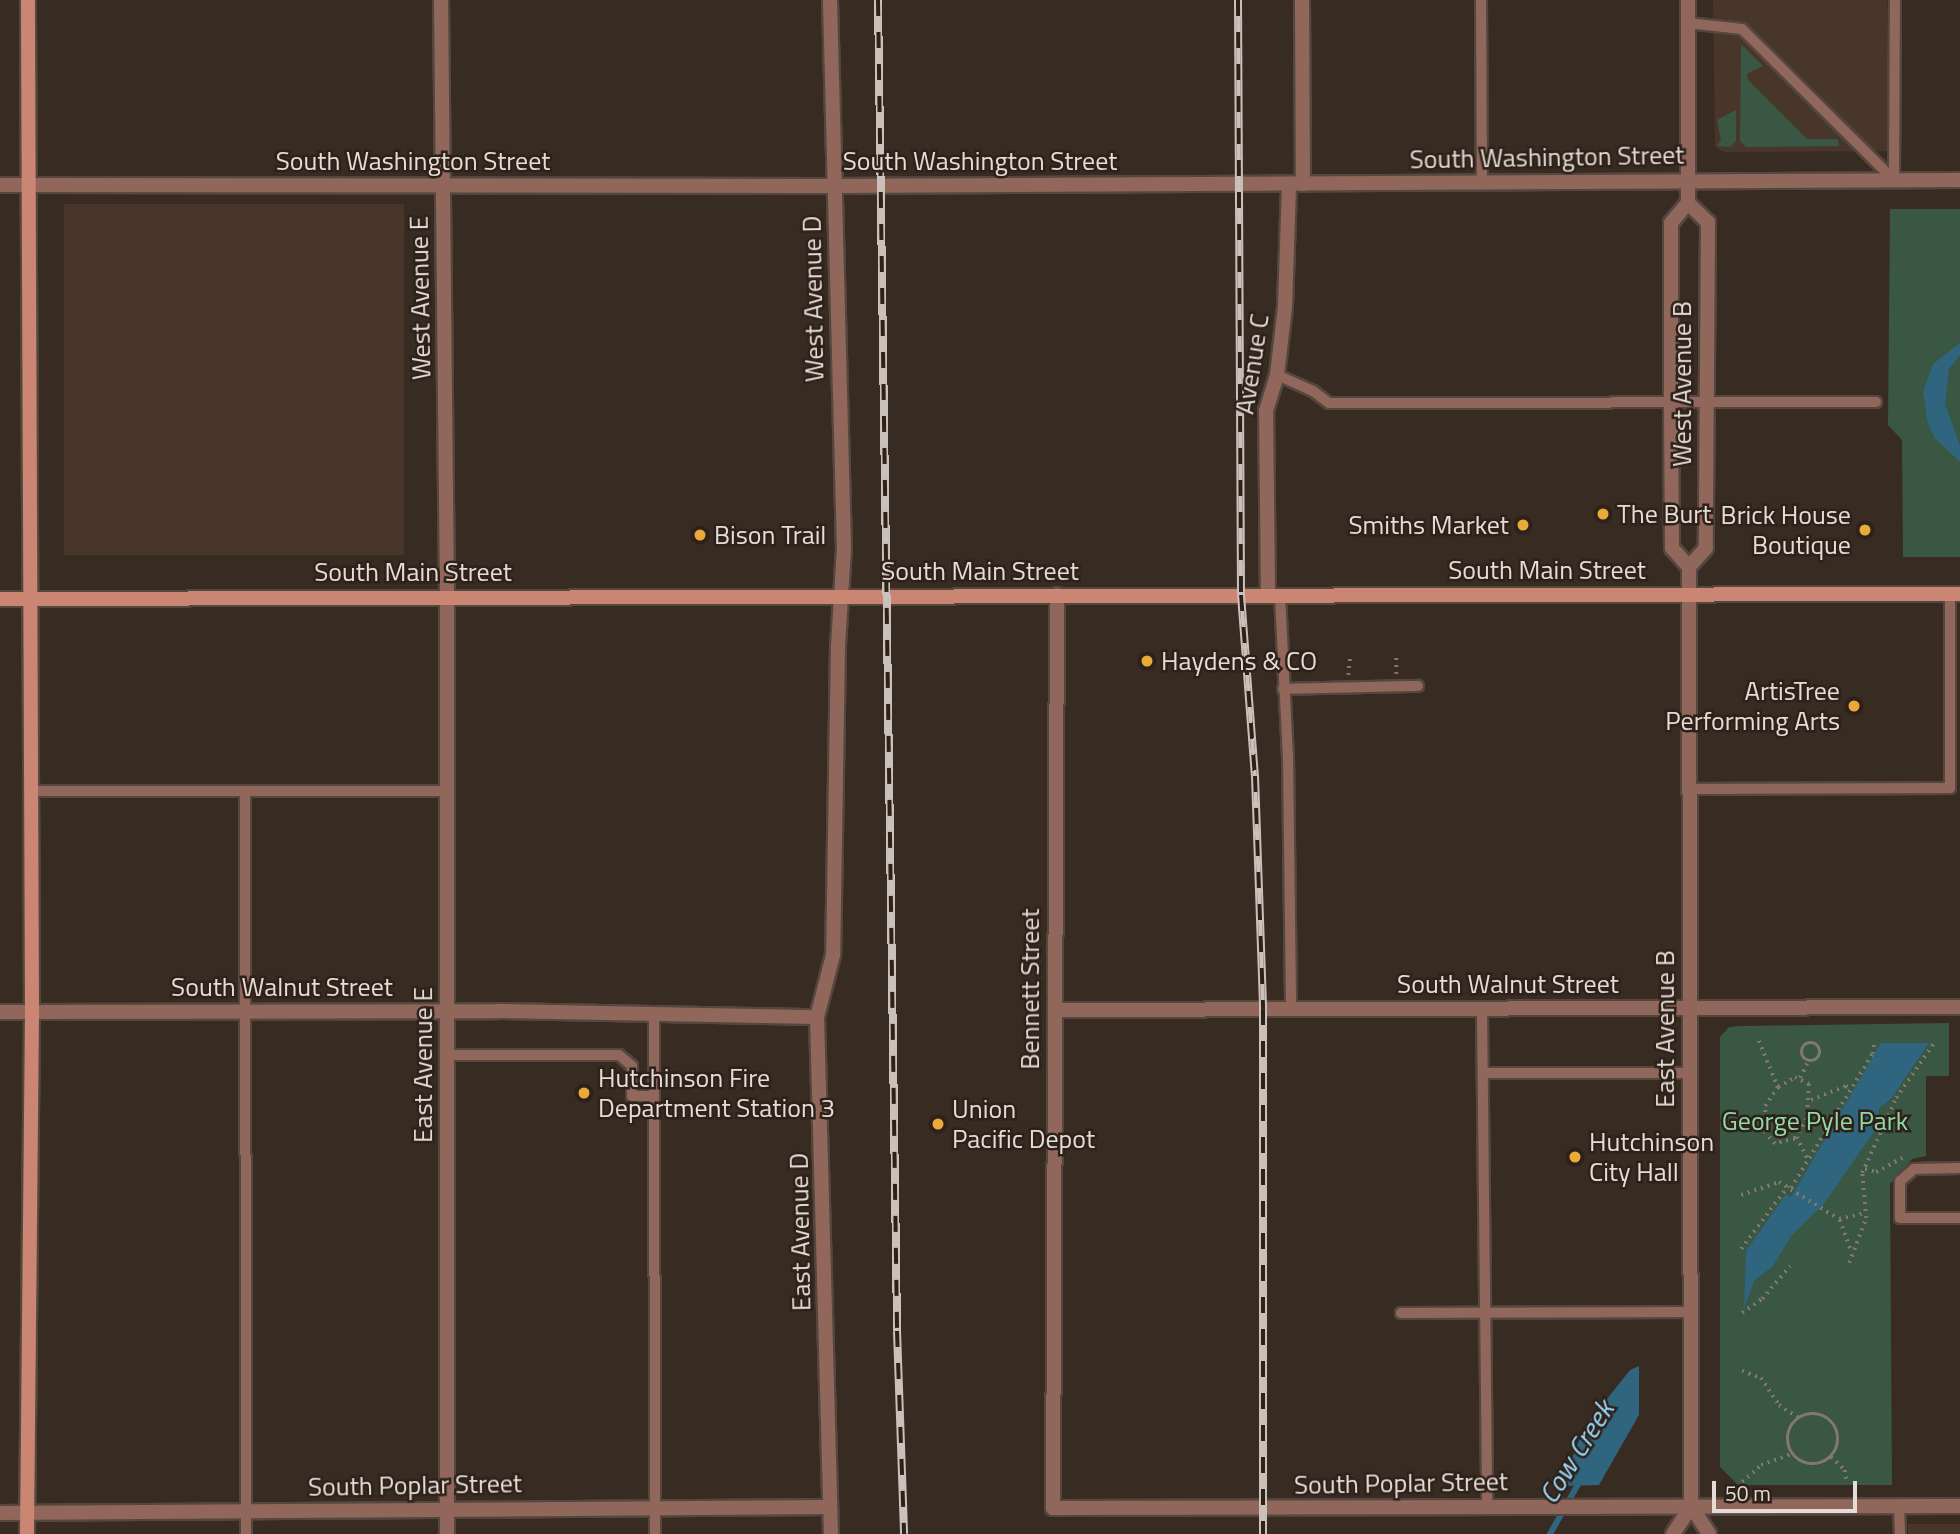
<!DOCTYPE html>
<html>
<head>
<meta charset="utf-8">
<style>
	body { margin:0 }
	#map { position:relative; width:1960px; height:1534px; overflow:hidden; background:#382b22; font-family:"Titillium Web",sans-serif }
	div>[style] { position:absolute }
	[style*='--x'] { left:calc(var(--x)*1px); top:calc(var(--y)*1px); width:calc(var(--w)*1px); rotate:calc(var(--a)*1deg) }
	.built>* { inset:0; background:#48362a; transform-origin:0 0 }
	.green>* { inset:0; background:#395743 }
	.water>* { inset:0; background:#2f657f }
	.stream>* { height:6px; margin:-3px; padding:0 3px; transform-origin:3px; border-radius:3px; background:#2f657f }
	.path>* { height:3.5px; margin-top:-1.75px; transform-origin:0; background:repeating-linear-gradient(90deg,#837870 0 2px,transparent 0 7px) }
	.path>.ring { margin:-1.75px; padding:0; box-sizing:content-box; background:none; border:3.5px solid #837870; border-radius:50% }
	.roads { filter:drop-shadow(2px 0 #54473f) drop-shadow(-2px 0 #54473f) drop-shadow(0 2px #54473f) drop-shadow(0 -2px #54473f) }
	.lane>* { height:10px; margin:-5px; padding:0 5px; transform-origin:5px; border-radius:5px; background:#92675b }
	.street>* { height:14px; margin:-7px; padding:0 7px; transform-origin:7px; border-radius:7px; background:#92675b }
	.secondary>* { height:14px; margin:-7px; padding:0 7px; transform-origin:7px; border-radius:7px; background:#ca8673 }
	.rail>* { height:8px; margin-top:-4px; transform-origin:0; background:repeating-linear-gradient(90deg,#2e2119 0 16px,#cbc1bb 0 32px); box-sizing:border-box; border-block:2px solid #cbc1bb }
	.dots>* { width:19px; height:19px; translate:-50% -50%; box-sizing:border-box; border:4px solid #2e2119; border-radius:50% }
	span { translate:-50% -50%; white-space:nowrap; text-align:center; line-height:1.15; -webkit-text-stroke:5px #2e2119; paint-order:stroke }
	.street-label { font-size:26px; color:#e5dcd7 }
	.poi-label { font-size:26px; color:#e5dcd7 }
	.left { translate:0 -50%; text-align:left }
	.right { translate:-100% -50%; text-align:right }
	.park-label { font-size:26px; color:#91d9a8 }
	.water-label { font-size:28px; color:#99d9fb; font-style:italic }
	.scale { position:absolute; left:1712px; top:1481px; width:145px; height:32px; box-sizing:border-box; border:4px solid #e5dcd7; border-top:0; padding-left:9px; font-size:21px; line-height:24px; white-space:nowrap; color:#e5dcd7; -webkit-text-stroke:5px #2e2119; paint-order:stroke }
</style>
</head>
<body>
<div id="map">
	<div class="built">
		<i style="clip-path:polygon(1713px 0,1887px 0,1887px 151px,1724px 152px,1715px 147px)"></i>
		<i style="left:64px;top:204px;width:340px;height:351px"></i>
		<i style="left:1908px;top:1524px;width:52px;height:10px"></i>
	</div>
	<div class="green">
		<i style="clip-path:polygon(1741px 44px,1763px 66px,1747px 74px,1748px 80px,1807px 139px,1838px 139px,1839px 146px,1746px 147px,1740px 141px)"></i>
		<i style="clip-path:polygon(1736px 110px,1736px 141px,1730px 147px,1717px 146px,1721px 140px,1717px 120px)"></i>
		<i style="clip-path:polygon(1890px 209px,1960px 209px,1960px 557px,1903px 557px,1902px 440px,1888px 425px)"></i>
		<i style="clip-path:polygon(1949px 1023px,1949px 1076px,1926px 1076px,1926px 1156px,1912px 1159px,1890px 1184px,1892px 1485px,1738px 1485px,1720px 1467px,1720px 1037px,1729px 1027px,1741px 1026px)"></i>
	</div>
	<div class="water">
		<i style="clip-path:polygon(1960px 343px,1960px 355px,1949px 369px,1945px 404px,1960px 446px,1960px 462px,1935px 438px,1928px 424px,1923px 392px,1933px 364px)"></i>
		<i style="clip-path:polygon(1881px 1043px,1929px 1043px,1891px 1099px,1879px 1108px,1878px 1126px,1823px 1205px,1792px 1235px,1773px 1266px,1754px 1281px,1744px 1308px,1746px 1251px,1786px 1194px,1791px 1197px)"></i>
		<i style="clip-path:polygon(1639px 1366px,1639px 1415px,1599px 1485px,1561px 1486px,1584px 1428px,1630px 1370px)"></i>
	</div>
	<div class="stream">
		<i style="--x:1550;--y:1534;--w:63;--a:-60.6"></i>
	</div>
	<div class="path">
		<i style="--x:1396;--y:674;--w:19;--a:-90"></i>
		<i style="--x:1348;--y:675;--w:19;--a:-84"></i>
		<i style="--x:1759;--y:1041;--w:50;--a:67.6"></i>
		<i class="ring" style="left:1802px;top:1043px;width:14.5px;height:14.5px"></i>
		<i style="--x:1795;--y:1077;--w:16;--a:27"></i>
		<i style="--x:1809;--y:1084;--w:35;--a:93"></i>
		<i style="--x:1807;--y:1119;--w:23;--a:121"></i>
		<i style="--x:1795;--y:1139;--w:21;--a:166"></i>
		<i style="--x:1775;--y:1144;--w:15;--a:-132"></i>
		<i style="--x:1765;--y:1133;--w:27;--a:-90"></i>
		<i style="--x:1765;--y:1106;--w:23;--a:-56"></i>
		<i style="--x:1778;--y:1087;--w:20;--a:-30"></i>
		<i style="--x:1800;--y:1078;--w:19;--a:-65"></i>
		<i style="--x:1811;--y:1100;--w:38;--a:-22"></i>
		<i style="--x:1846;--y:1086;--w:6;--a:31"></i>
		<i style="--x:1741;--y:1130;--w:22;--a:-16"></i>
		<i style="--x:1797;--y:1137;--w:25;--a:64"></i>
		<i style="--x:1865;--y:1169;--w:11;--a:15"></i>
		<i style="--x:1876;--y:1172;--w:30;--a:-28"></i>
		<i style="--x:1791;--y:1188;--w:157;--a:-58.8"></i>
		<i style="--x:1872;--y:1054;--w:14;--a:-78"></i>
		<i style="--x:1741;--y:1195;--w:40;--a:-18.9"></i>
		<i style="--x:1779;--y:1182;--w:70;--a:31.7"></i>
		<i style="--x:1839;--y:1219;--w:27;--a:-13"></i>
		<i style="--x:1840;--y:1220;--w:32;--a:70"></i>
		<i style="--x:1741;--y:1249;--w:79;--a:-53.3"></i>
		<i style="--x:1849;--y:1263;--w:48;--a:-69.3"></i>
		<i style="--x:1866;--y:1218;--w:45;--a:-95.1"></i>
		<i style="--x:1862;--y:1173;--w:82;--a:-65.6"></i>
		<i style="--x:1896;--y:1098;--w:70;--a:-55.4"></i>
		<i style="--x:1742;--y:1313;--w:24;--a:-35"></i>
		<i style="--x:1762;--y:1299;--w:43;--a:-49.7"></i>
		<i style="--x:1742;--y:1371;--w:20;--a:20"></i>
		<i style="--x:1761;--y:1378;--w:32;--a:56"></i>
		<i style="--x:1779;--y:1405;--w:24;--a:33"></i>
		<i class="ring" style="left:1788px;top:1414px;width:46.5px;height:46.5px"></i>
		<i style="--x:1831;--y:1457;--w:19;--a:43"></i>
		<i style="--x:1845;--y:1470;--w:13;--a:81"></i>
		<i style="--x:1742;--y:1482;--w:25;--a:-42"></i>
		<i style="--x:1761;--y:1465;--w:33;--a:-20"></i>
	</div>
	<div class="roads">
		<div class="lane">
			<i style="--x:1481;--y:0;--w:184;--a:89.7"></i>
			<i style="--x:1688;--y:23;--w:54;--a:6.3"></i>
			<i style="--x:1742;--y:29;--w:214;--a:44.8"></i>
			<i style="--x:1894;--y:180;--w:180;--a:-89.7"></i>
			<i style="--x:1277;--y:375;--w:39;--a:24"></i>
			<i style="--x:1313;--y:391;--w:20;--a:37"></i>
			<i style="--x:1329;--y:403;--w:547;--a:-0.1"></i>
			<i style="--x:1280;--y:595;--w:161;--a:87.2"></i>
			<i style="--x:1288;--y:756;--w:253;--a:89.3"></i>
			<i style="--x:1283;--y:689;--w:135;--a:-1.3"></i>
			<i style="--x:1688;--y:789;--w:262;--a:-0.2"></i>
			<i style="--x:1950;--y:788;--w:194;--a:-90"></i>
			<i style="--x:32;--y:791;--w:415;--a:0"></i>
			<i style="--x:245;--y:792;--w:742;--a:89.92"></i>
			<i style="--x:1482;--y:1008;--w:499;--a:89.4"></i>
			<i style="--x:654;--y:1012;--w:522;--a:89.89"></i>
			<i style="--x:447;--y:1055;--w:172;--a:0"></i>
			<i style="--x:619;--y:1055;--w:17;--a:40"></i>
			<i style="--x:632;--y:1066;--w:30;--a:90"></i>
			<i style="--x:632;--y:1096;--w:22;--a:0"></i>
			<i style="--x:1483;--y:1073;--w:207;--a:0"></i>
			<i style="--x:1960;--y:1168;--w:46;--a:178.8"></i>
			<i style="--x:1914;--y:1169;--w:18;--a:139"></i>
			<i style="--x:1900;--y:1181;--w:37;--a:90"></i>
			<i style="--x:1900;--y:1218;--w:60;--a:0"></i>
			<i style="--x:1401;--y:1313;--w:289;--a:-0.2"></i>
			<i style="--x:1899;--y:1505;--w:29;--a:88"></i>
		</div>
		<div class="street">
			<i style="--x:441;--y:0;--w:596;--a:89.42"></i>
			<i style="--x:447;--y:596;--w:938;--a:90"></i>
			<i style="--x:830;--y:0;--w:548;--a:88.54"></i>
			<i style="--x:844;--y:548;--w:98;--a:93.5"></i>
			<i style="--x:838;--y:646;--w:309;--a:90.9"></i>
			<i style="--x:833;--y:955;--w:64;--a:104.5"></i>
			<i style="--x:817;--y:1017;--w:517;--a:88.45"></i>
			<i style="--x:1302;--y:0;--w:184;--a:89.7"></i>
			<i style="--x:0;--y:185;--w:835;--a:0.07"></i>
			<i style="--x:835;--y:186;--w:1125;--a:-0.31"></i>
			<i style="--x:1688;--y:203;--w:28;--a:44"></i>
			<i style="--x:1708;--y:222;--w:326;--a:90.4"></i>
			<i style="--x:1706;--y:548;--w:25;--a:132"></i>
			<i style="--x:1057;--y:595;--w:913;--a:90.25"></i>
			<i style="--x:1053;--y:1508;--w:907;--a:-0.13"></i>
			<i style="--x:1268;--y:595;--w:184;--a:-90.6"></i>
			<i style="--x:1266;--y:411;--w:38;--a:-73"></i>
			<i style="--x:1277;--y:375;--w:68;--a:-83.3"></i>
			<i style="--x:1285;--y:307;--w:123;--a:-88.1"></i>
			<i style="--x:1056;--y:1010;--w:904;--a:-0.19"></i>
			<i style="--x:0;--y:1012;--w:498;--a:-0.1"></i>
			<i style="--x:498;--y:1011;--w:319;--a:1.1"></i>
			<i style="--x:1691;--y:1506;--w:33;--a:57"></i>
			<i style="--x:0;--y:1513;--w:830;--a:-0.41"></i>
			<i style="--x:1673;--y:1534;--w:33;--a:-57"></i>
			<i style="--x:1691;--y:1506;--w:939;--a:-90.12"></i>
			<i style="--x:1689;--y:567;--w:25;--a:-132"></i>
			<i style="--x:1672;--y:548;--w:145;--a:-90.4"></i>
			<i style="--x:1671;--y:403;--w:180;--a:-90"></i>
			<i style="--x:1671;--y:223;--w:26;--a:-50"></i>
			<i style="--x:1688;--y:203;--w:203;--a:-90"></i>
		</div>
		<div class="secondary">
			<i style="--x:0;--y:599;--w:1960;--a:-0.15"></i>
			<i style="--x:27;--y:1534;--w:522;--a:-89.45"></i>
			<i style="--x:32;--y:1012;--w:1012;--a:-90.23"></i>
		</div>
	</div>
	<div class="rail">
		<i style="--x:878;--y:0;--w:1331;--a:89.18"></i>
		<i style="--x:897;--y:1331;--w:203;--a:88"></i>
		<i style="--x:1238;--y:0;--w:595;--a:89.71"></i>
		<i style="--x:1241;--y:595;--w:182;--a:85.6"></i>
		<i style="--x:1255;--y:776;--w:233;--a:88"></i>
		<i style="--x:1263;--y:1009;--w:525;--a:90"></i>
	</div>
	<div class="dots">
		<i style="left:1603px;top:514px;background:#eaaa39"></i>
		<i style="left:1523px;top:525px;background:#eaaa39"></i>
		<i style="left:1865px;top:530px;background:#eaaa39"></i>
		<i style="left:700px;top:535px;background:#eaaa39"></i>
		<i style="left:1147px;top:661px;background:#eaaa39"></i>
		<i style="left:1854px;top:706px;background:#eaaa39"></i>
		<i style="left:584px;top:1093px;background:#eaaa39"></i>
		<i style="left:938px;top:1124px;background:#eaaa39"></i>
		<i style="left:1575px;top:1157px;background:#eaaa39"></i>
	</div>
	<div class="street-label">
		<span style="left:1547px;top:157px;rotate:-1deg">South Washington Street</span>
		<span style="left:413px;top:161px">South Washington Street</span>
		<span style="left:980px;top:161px">South Washington Street</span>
		<span style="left:420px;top:298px;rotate:-91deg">West Avenue E</span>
		<span style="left:813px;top:299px;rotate:-91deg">West Avenue D</span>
		<span style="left:1252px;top:364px;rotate:-81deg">Avenue C</span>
		<span style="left:1682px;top:384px;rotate:-90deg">West Avenue B</span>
		<span style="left:1547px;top:570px">South Main Street</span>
		<span style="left:980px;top:571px">South Main Street</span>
		<span style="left:413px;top:572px">South Main Street</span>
		<span style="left:1508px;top:984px">South Walnut Street</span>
		<span style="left:282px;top:987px">South Walnut Street</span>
		<span style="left:1030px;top:989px;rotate:-90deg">Bennett Street</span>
		<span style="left:1665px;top:1029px;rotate:-90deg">East Avenue B</span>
		<span style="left:423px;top:1065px;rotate:-90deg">East Avenue E</span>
		<span style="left:800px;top:1232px;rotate:-91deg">East Avenue D</span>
		<span style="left:1401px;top:1483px;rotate:-1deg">South Poplar Street</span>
		<span style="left:415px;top:1485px;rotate:-1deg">South Poplar Street</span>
	</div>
	<div class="poi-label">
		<span class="left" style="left:1617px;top:514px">The Burt</span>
		<span class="right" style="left:1851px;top:530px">Brick House<br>Boutique</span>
		<span class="right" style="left:1509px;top:525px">Smiths Market</span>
		<span class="left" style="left:714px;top:535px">Bison Trail</span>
		<span class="left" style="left:1161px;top:661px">Haydens &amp; CO</span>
		<span class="right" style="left:1840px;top:706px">ArtisTree<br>Performing Arts</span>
		<span class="left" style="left:598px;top:1093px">Hutchinson Fire<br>Department Station 3</span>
		<span class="left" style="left:952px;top:1124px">Union<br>Pacific Depot</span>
		<span class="left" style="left:1589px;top:1157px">Hutchinson<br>City Hall</span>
	</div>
	<div class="park-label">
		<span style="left:1815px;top:1121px">George Pyle Park</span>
	</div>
	<div class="water-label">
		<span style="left:1576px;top:1452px;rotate:-58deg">Cow Creek</span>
	</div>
	<div class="scale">50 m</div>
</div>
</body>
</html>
